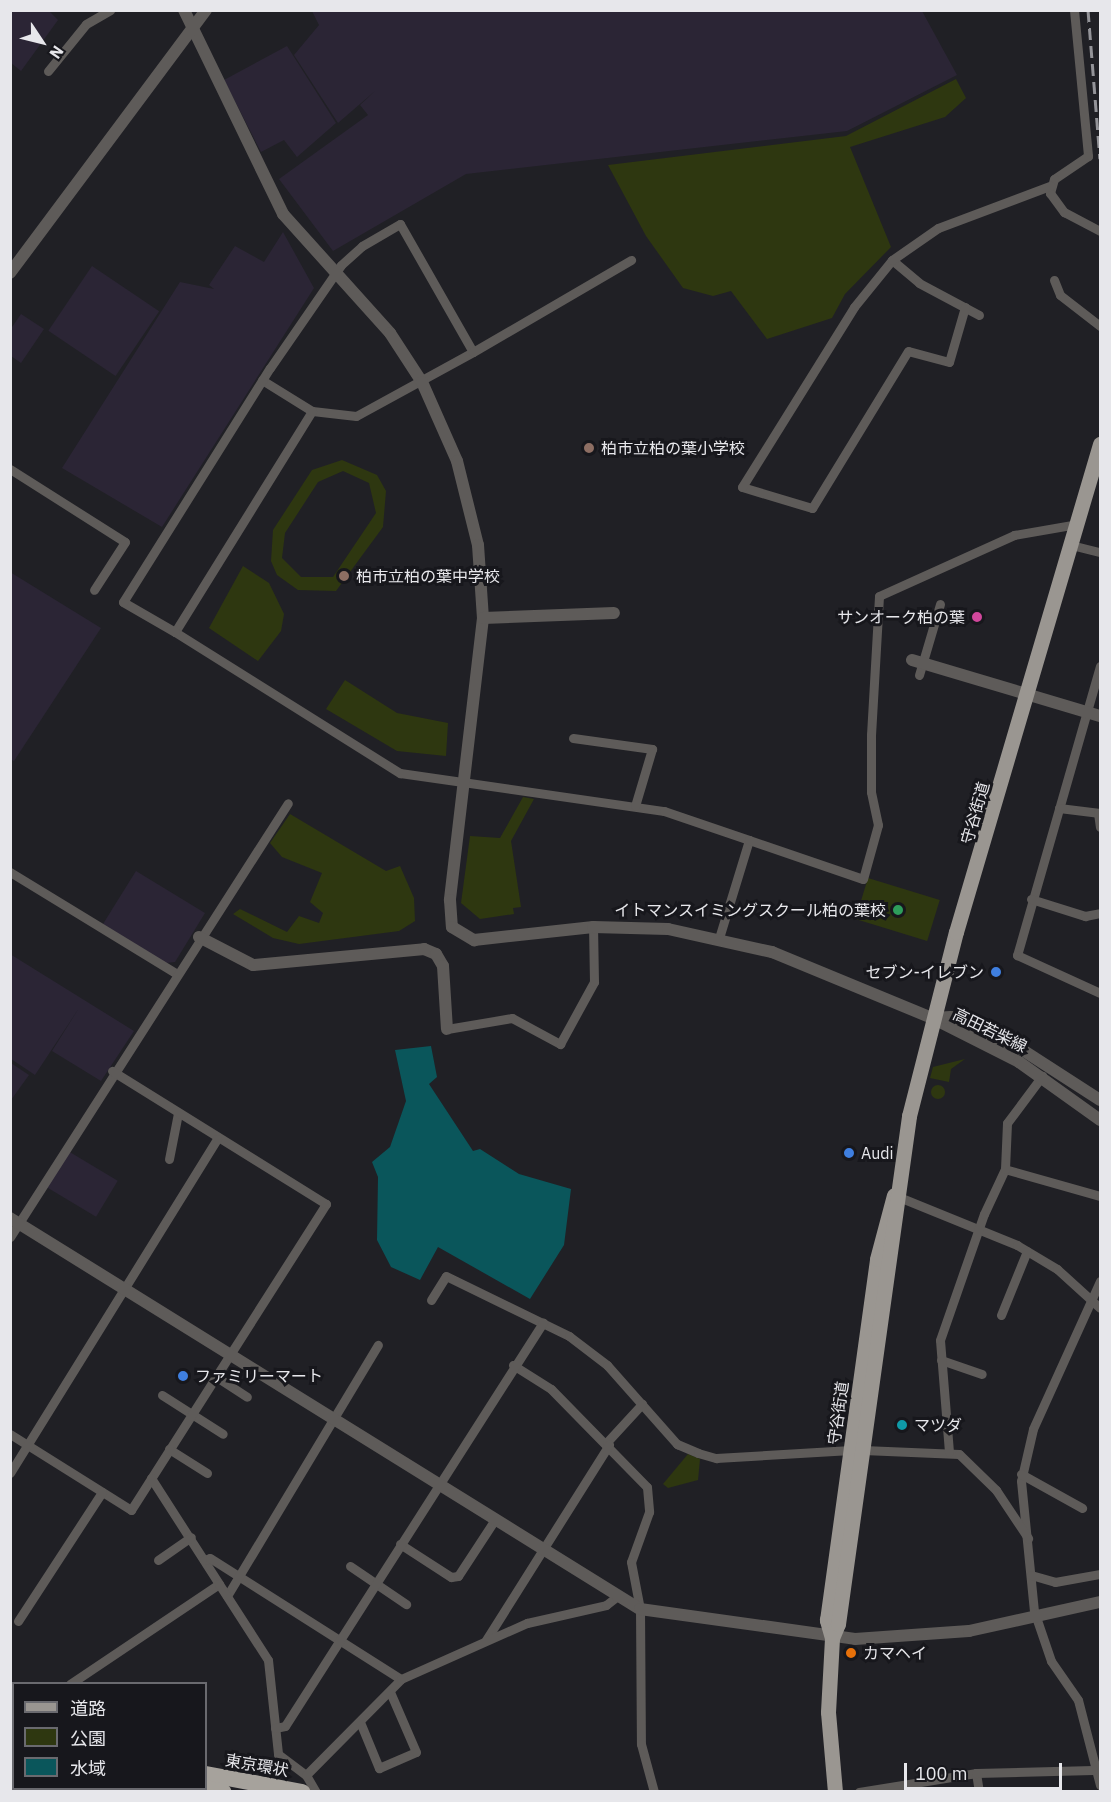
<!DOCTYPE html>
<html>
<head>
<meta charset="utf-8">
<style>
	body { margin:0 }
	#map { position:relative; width:1111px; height:1802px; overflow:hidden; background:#202025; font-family:"IBM Plex Sans","Noto Sans JP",sans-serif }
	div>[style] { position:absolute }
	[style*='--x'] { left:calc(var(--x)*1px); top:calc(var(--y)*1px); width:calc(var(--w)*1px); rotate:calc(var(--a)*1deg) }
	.industrial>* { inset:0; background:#2b2535; transform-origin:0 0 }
	.green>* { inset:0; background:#2e3710; transform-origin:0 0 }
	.round { border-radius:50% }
	.water>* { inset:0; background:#0a565b }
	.minor>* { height:9px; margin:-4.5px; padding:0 4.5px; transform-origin:4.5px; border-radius:4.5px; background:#5e5b59 }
	.tertiary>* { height:12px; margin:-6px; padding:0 6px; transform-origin:6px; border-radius:6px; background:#5e5b59 }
	.primary>* { height:15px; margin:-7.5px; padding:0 7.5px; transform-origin:7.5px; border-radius:7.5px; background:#9a9691 }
	.trunk>* { height:16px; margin:-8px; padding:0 8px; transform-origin:8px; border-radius:8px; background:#a6a29c }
	.rail>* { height:3px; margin-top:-1.5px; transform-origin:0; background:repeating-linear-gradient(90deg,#949499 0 12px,transparent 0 18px) }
	.dots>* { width:16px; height:16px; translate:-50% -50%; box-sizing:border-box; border:3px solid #17171c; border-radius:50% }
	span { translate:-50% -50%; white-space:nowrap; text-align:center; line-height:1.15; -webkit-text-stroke:6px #17171c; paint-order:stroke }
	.poi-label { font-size:16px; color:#e7e7eb }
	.left { translate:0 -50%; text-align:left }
	.right { translate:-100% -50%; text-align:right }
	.street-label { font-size:16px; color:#e7e7eb }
	.frame { position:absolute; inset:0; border:12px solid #e7e7eb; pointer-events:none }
	.legend { position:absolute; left:12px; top:1682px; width:195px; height:108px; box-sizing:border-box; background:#17171c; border:2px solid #6a6a6f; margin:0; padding:8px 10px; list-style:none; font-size:18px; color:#e7e7eb }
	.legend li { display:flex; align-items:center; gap:12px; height:30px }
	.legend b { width:30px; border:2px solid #6a6a6f }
	.north { position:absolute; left:12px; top:12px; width:60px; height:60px; -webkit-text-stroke:4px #17171c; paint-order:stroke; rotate:125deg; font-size:16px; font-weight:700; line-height:24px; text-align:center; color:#e7e7eb }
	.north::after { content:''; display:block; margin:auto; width:21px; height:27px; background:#e7e7eb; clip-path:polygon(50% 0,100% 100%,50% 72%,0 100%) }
	.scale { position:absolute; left:904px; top:1763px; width:158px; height:27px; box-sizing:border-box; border:3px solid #e7e7eb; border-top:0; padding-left:8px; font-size:18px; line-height:21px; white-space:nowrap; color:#e7e7eb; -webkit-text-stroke:4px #17171c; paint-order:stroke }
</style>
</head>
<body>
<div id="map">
	<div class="industrial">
		<i style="clip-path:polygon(11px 10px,49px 11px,58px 20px,21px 71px,11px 63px)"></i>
		<i style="clip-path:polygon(312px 11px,922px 11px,957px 75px,847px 131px,466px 174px,333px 251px,279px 179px,368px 115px,360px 105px,375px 91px,338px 123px,294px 55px,319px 25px)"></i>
		<i style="clip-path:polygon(287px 46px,336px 123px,297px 157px,284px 140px,261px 152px,224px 80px)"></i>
		<i style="clip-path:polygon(283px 232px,314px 288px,162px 527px,62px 468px,180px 282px,214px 289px,209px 285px,235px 246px,264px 262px)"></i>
		<i style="left:92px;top:266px;width:81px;height:78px;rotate:34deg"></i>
		<i style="clip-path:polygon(21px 314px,44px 329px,21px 363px,11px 356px,10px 330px)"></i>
		<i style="clip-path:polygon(10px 572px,101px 628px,14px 761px,10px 759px)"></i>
		<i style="clip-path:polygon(136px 871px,205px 913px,175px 962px,166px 963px,103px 924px)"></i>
		<i style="clip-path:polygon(10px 954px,134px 1031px,101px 1081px,52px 1051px,79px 1008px,35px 1075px,11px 1059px)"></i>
		<i style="clip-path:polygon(11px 1063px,29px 1075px,11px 1100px)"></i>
		<i style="left:68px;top:1151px;width:58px;height:42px;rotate:31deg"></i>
	</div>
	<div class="green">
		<i style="clip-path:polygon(956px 79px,966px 98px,945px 117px,850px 147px,891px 247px,845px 294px,832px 318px,767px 339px,731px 291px,713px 296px,683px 288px,646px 236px,608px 165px,846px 136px)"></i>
		<i style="clip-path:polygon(evenodd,342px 460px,377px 475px,386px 491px,383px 527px,336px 591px,298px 590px,277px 575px,271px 561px,273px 530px,312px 470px,342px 460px,343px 471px,369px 483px,376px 513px,333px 577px,301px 577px,282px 558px,285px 533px,318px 482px,343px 471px)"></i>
		<i style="clip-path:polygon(243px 566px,269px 583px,284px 614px,281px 631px,258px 661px,209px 628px)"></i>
		<i style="clip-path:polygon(345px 680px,397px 713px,448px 723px,446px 756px,397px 751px,326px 709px)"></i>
		<i style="clip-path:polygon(523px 797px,534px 799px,511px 841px,521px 907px,513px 908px,514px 914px,480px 919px,461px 903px,470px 836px,500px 838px)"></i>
		<i style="clip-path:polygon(290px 814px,386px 871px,400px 866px,414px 898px,415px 921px,399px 931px,299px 944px,273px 938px,233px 914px,240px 909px,287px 932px,299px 916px,319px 923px,323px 913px,310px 902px,322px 873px,282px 857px,270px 843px)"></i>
		<i style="left:868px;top:878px;width:75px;height:43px;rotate:17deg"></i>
		<i style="clip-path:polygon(965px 1059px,951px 1069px,949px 1082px,930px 1078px,933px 1067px)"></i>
		<i class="round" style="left:931px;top:1085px;width:14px;height:14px"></i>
		<i style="clip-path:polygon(688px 1454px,700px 1459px,698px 1480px,668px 1488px,663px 1484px)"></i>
	</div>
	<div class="water">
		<i style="clip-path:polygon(431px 1046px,437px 1077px,429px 1084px,473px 1151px,480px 1149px,519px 1174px,571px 1189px,564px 1245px,530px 1299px,438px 1247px,420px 1280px,391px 1267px,377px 1240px,378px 1177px,372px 1162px,390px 1147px,406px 1101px,395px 1050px)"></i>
	</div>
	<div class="minor">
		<i style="--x:1074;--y:10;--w:147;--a:84.5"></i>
		<i style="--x:1088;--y:156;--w:41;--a:145.9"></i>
		<i style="--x:1054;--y:179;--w:15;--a:106"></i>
		<i style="--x:1050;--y:193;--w:24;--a:54"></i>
		<i style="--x:1064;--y:212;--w:41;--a:27.8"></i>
		<i style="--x:48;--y:71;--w:60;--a:-51"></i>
		<i style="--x:86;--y:24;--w:28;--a:-30"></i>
		<i style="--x:892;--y:260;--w:35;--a:40"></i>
		<i style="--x:919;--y:283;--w:68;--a:28.1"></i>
		<i style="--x:1054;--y:280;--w:16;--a:68"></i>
		<i style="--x:1060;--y:295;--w:51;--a:37.8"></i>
		<i style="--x:965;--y:307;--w:57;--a:106.2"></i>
		<i style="--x:949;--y:362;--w:42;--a:-165"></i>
		<i style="--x:908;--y:351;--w:184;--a:121.4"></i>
		<i style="--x:812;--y:508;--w:73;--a:-163.3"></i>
		<i style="--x:742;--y:487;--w:212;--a:-58.1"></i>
		<i style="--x:854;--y:307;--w:60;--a:-51"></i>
		<i style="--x:892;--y:260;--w:56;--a:-34.8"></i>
		<i style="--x:938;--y:228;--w:120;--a:-20.6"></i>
		<i style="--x:473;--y:352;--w:133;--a:151.3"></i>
		<i style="--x:356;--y:416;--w:44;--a:-173.5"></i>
		<i style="--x:312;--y:411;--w:260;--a:121.8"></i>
		<i style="--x:175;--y:632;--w:266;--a:32.1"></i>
		<i style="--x:400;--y:773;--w:267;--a:8.2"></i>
		<i style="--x:664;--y:811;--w:90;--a:18.8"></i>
		<i style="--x:749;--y:840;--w:102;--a:107"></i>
		<i style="--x:262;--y:380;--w:59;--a:31.8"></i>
		<i style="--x:10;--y:469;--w:136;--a:32.4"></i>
		<i style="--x:125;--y:542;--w:57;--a:122.9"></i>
		<i style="--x:1071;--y:545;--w:30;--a:14"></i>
		<i style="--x:175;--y:632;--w:60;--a:-150"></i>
		<i style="--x:123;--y:602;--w:276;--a:-57.9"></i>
		<i style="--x:270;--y:368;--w:125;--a:-55.4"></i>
		<i style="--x:341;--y:265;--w:28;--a:-42"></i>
		<i style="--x:362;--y:246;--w:44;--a:-30.1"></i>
		<i style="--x:400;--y:224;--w:147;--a:60.3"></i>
		<i style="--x:473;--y:352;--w:183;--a:-30.2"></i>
		<i style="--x:1100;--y:666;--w:301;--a:106"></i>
		<i style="--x:1017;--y:955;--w:91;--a:24.6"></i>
		<i style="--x:919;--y:675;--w:74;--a:-73.5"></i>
		<i style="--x:573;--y:738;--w:80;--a:7.9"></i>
		<i style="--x:652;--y:749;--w:59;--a:106.6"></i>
		<i style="--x:1059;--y:808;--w:41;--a:7"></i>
		<i style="--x:1098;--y:813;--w:14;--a:82"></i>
		<i style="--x:749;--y:840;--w:120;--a:18.9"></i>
		<i style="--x:863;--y:879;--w:56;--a:-74.5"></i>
		<i style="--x:878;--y:825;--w:34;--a:-102"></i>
		<i style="--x:871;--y:792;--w:57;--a:-90"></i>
		<i style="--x:871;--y:735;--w:139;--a:-86.7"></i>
		<i style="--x:879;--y:596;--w:148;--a:-24.3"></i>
		<i style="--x:1014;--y:535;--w:65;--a:-9.8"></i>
		<i style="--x:10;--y:872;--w:196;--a:31.4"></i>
		<i style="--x:1031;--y:899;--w:57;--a:17.5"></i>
		<i style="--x:1085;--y:916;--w:15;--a:-11"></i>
		<i style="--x:447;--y:1029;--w:66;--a:-9.6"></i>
		<i style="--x:512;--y:1018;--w:55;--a:28.4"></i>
		<i style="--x:560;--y:1044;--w:71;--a:-61.3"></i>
		<i style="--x:594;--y:982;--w:55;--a:-91"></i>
		<i style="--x:169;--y:1159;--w:47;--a:-78.9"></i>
		<i style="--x:1008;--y:1170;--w:96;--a:15.8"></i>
		<i style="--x:894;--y:1195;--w:133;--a:22.1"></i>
		<i style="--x:1017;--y:1245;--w:47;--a:31"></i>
		<i style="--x:1057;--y:1269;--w:58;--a:42.2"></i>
		<i style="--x:10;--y:1237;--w:515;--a:-57.36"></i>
		<i style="--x:1100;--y:1281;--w:162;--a:114.4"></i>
		<i style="--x:1033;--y:1429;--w:53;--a:103"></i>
		<i style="--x:1021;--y:1481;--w:131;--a:84.3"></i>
		<i style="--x:1034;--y:1611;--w:53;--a:71.2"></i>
		<i style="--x:1051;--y:1661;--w:47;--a:55.3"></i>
		<i style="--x:1078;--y:1700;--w:88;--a:75.5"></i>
		<i style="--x:431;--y:1300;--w:28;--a:-58"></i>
		<i style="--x:446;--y:1276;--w:137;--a:26"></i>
		<i style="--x:569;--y:1336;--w:48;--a:37.3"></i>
		<i style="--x:607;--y:1365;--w:106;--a:48.5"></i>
		<i style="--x:677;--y:1444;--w:23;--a:23"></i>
		<i style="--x:698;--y:1453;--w:19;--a:16"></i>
		<i style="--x:716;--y:1458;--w:135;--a:-3.4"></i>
		<i style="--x:1001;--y:1315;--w:69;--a:-67.9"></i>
		<i style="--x:941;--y:1360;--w:43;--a:18.9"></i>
		<i style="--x:513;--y:1365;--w:45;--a:32.3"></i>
		<i style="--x:551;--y:1389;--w:137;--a:45.6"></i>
		<i style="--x:647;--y:1487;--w:25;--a:85"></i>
		<i style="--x:649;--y:1512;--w:53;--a:109.8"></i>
		<i style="--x:631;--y:1562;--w:48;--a:79.2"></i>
		<i style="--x:640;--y:1609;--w:135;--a:89.6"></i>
		<i style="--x:641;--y:1744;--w:50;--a:74.8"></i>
		<i style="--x:215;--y:1376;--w:38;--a:33"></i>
		<i style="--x:162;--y:1395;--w:72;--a:32.6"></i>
		<i style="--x:10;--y:1434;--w:143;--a:32.1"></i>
		<i style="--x:131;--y:1510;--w:363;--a:-57.5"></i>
		<i style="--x:326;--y:1204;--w:252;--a:-148.1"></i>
		<i style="--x:607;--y:1442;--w:52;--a:-47.4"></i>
		<i style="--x:169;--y:1449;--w:45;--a:32.3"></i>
		<i style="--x:863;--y:1450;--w:96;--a:2.4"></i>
		<i style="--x:959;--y:1454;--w:52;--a:44.2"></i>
		<i style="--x:996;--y:1490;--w:58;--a:56.3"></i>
		<i style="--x:949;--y:1452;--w:112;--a:-94.6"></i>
		<i style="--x:940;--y:1340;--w:133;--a:-70.8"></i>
		<i style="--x:984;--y:1214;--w:50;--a:-65"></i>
		<i style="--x:1005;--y:1169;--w:46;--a:-87.5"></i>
		<i style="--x:1007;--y:1123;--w:59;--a:-53.3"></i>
		<i style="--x:10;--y:1473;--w:393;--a:-58.2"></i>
		<i style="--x:1021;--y:1474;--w:70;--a:29.1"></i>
		<i style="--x:151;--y:1478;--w:126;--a:57.3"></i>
		<i style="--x:400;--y:1544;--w:61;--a:32.9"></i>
		<i style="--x:451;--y:1577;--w:7;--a:-8"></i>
		<i style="--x:458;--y:1576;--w:66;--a:-56.8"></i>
		<i style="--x:158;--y:1560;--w:40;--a:-34.9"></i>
		<i style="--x:204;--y:1560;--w:6;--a:-18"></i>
		<i style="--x:210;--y:1558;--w:226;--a:32.4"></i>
		<i style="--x:350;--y:1566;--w:68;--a:34.2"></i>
		<i style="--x:1031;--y:1575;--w:25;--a:16"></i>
		<i style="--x:1055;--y:1582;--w:46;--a:-10.1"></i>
		<i style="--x:227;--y:1596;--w:293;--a:-59"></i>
		<i style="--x:18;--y:1621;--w:154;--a:-56.9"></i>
		<i style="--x:486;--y:1640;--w:231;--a:-57.8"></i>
		<i style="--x:70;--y:1684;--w:179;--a:-33.9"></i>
		<i style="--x:219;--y:1584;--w:90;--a:57.2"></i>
		<i style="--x:268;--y:1660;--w:95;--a:83.9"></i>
		<i style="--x:278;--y:1754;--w:35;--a:37"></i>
		<i style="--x:306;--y:1775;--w:20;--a:60"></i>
		<i style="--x:360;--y:1722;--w:50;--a:67.6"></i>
		<i style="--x:379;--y:1768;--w:40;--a:-23.4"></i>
		<i style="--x:416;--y:1752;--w:65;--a:-113.4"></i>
		<i style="--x:275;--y:1728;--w:10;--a:-11"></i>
		<i style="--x:285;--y:1726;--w:479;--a:-57.4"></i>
		<i style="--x:976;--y:1773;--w:19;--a:81"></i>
		<i style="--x:306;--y:1775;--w:135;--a:-45.3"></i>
		<i style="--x:401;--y:1679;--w:138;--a:-24"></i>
		<i style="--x:527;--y:1623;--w:81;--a:-12.8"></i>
		<i style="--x:606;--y:1605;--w:11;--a:-38"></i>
		<i style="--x:107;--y:1788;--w:6;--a:45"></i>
		<i style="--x:859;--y:1792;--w:119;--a:-9.2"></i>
		<i style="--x:976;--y:1773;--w:117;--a:-1.5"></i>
	</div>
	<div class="tertiary">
		<i style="--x:184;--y:10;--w:227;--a:64.1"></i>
		<i style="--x:283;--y:214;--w:160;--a:48"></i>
		<i style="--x:390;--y:333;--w:59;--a:56.9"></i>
		<i style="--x:422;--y:382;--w:86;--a:66.1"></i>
		<i style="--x:457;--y:461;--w:87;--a:76"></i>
		<i style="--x:478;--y:545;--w:73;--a:86.1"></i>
		<i style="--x:483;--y:618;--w:284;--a:96.7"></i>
		<i style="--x:450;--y:900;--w:27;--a:86"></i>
		<i style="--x:452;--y:927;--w:26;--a:31"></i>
		<i style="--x:474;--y:940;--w:120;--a:-6.2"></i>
		<i style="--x:593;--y:927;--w:75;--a:1.5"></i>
		<i style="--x:668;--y:929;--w:107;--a:12.5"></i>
		<i style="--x:772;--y:952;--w:173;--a:22.4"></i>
		<i style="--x:932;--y:1018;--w:97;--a:26.8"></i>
		<i style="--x:1019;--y:1062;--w:100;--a:35.6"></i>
		<i style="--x:10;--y:273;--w:328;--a:-53.3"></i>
		<i style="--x:483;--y:618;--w:131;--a:-2.2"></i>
		<i style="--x:912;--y:660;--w:196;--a:16.6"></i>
		<i style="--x:199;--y:937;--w:61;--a:27.4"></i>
		<i style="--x:253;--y:965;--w:172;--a:-5.3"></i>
		<i style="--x:424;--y:949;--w:13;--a:23"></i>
		<i style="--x:436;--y:954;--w:14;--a:60"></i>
		<i style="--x:443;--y:966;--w:63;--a:86.4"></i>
		<i style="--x:932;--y:1018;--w:19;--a:-3"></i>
		<i style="--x:951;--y:1017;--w:77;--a:24.6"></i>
		<i style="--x:1021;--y:1049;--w:94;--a:32.8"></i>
		<i style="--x:10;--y:1218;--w:741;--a:31.83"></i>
		<i style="--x:640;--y:1609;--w:217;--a:7.9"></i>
		<i style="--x:855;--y:1639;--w:114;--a:-4"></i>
		<i style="--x:969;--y:1631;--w:134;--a:-12.5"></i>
		<i style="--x:43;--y:1792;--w:4;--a:-90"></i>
	</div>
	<div class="primary">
		<i style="--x:832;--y:1638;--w:19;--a:-106"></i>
		<i style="--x:827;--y:1620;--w:364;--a:-82.1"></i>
		<i style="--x:877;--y:1259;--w:66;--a:-75.1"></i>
		<i style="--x:835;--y:1792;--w:80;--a:-95"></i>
		<i style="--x:828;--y:1712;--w:74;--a:-86.9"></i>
		<i style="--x:832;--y:1638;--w:15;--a:-67"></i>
		<i style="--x:838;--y:1624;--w:513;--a:-82.04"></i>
		<i style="--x:909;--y:1116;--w:190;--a:-75.7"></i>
		<i style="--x:956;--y:932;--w:509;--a:-73.56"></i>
	</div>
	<div class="trunk">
		<i style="--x:10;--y:1740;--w:4;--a:14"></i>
		<i style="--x:10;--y:1756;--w:4;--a:14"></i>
		<i style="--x:206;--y:1774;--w:98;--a:10.6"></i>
		<i style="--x:206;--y:1788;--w:18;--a:13"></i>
	</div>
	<div class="rail">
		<i style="--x:1088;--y:10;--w:149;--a:85.4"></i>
	</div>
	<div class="dots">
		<i style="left:589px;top:448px;background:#8d6e63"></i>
		<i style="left:344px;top:576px;background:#8d6e63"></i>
		<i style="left:977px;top:617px;background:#d1479c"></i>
		<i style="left:898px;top:910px;background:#2e9e5b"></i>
		<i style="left:996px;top:972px;background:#3f7fe0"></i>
		<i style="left:849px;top:1153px;background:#3f7fe0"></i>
		<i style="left:183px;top:1376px;background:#3f7fe0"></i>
		<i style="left:902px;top:1425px;background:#0f9aa8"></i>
		<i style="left:851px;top:1653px;background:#e8710a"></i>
	</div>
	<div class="poi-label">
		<span class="left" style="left:601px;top:448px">柏市立柏の葉小学校</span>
		<span class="left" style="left:356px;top:576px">柏市立柏の葉中学校</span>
		<span class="right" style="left:965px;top:617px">サンオーク柏の葉</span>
		<span class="right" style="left:886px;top:910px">イトマンスイミングスクール柏の葉校</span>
		<span class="right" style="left:984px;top:972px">セブン-イレブン</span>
		<span class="left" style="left:861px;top:1153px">Audi</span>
		<span class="left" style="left:195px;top:1376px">ファミリーマート</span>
		<span class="left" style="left:914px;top:1425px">マツダ</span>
		<span class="left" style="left:863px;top:1653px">カマヘイ</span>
	</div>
	<div class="street-label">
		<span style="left:975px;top:813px;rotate:-74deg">守谷街道</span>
		<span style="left:990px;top:1030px;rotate:26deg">高田若柴線</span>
		<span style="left:838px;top:1413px;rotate:-82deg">守谷街道</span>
		<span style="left:257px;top:1765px;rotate:10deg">東京環状</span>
	</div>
	<div class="frame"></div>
	<ul class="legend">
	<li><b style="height:8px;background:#9a9691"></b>道路</li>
	<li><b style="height:16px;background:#2e3710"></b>公園</li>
	<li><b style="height:16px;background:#0a565b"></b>水域</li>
	</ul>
	<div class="north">N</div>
	<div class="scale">100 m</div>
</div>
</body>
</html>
